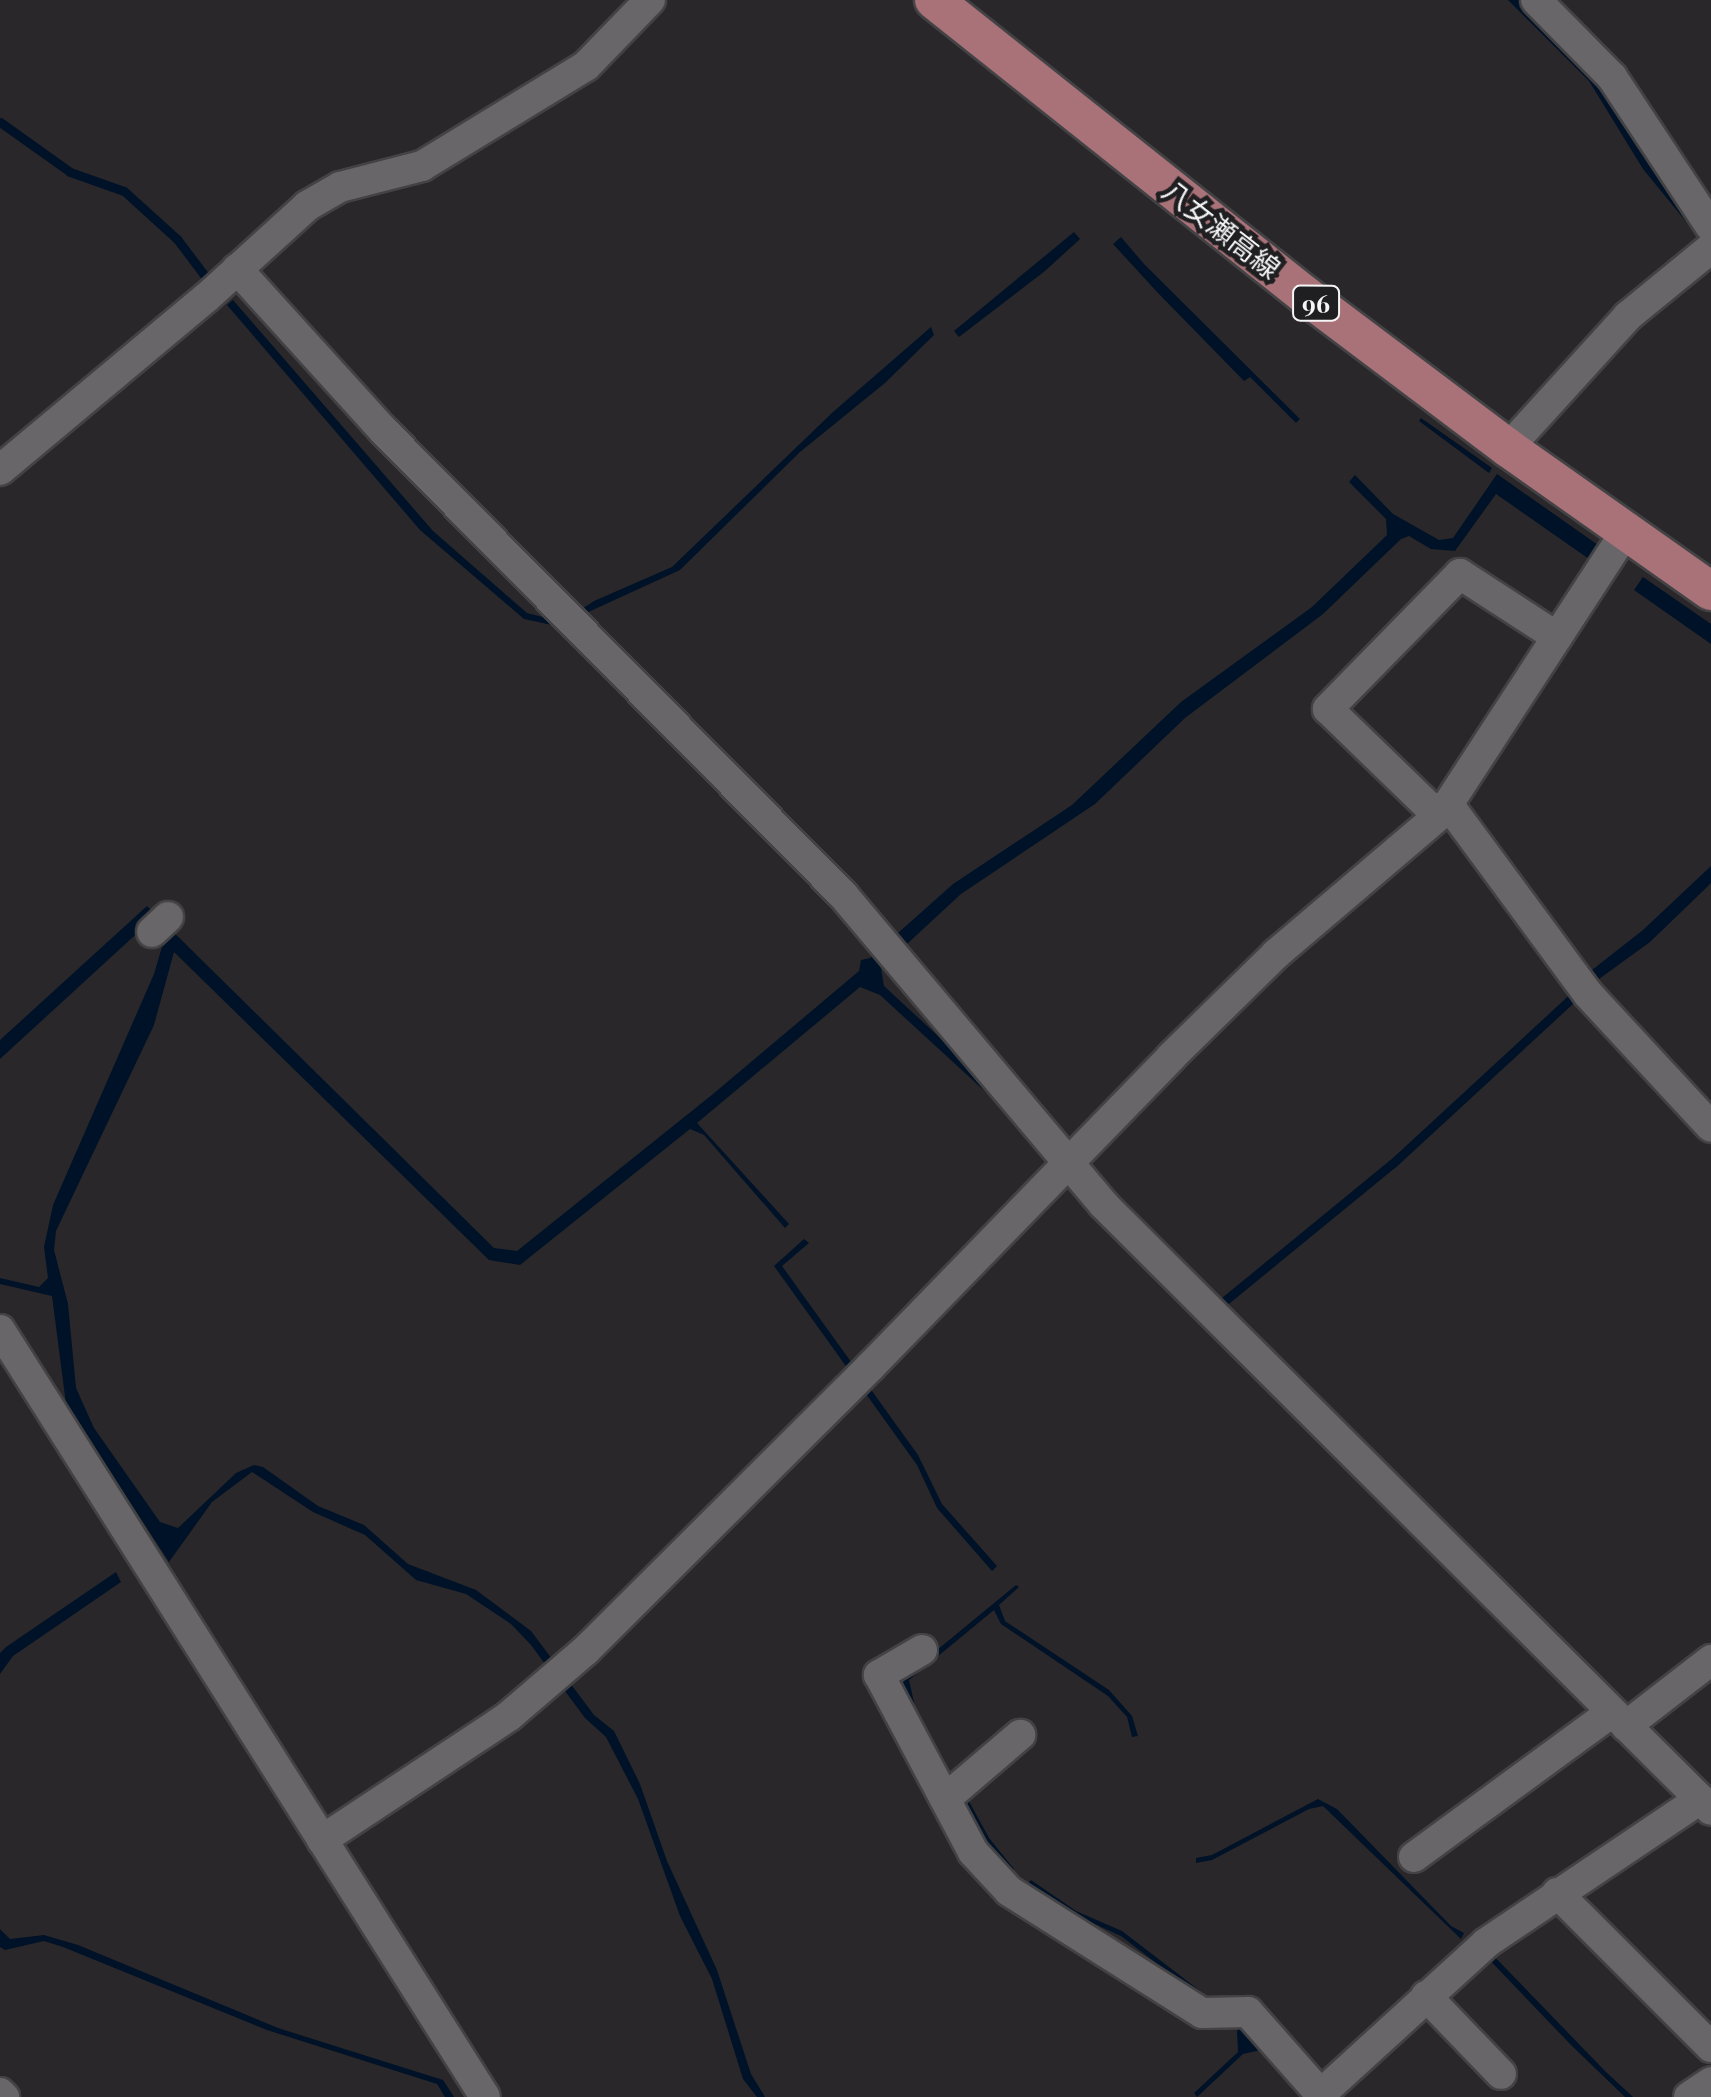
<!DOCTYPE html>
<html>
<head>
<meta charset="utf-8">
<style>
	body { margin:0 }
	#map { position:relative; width:1711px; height:2097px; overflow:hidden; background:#29272a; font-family:"Playfair Display","Noto Sans JP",serif }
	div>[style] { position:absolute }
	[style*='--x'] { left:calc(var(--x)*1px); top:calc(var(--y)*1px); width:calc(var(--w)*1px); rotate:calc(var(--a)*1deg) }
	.water>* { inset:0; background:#001227 }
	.stream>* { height:9px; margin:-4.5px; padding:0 4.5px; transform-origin:4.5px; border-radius:4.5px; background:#001227 }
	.roads { filter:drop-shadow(2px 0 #434244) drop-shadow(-2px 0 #434244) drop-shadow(0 2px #434244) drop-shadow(0 -2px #434244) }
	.minor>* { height:30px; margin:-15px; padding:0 15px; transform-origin:15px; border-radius:15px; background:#686669 }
	.major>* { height:38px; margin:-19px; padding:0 19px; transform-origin:19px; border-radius:19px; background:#a97279 }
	span { translate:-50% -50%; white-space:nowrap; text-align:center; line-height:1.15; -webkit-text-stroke:9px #1f1e20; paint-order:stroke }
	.shield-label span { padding:2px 8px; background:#1f1e20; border:2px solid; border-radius:8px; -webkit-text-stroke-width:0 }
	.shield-label { font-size:25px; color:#f5f4f6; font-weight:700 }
	.street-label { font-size:28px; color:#f5f4f6 }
</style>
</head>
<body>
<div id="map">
	<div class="water">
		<i style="clip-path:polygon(1508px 0,1527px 0,1572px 43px,1711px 237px,1711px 273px,1697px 235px,1643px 169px,1589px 81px)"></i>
		<i style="clip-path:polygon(1074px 232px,1080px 239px,1045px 271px,959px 337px,954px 331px)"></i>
		<i style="clip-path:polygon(1121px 237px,1144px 264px,1300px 419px,1296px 423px,1250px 377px,1244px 381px,1158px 293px,1113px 244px)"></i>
		<i style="clip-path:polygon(233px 300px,433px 531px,527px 613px,562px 622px,594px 601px,672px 567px,833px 412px,931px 327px,934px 335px,885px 383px,800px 452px,680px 570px,584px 614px,566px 628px,524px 619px,420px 530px,227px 305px)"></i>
		<i style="clip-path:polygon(1421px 418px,1492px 468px,1489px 473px,1419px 421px)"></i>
		<i style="clip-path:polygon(1497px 474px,1598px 545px,1589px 559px,1496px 494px,1455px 551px,1431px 549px,1409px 536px,1401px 539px,1323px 614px,1185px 718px,1095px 804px,961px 894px,881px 968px,884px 986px,966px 1062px,1002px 1107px,880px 995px,860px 987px,697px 1123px,789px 1224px,785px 1228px,704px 1135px,690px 1129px,520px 1265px,489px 1260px,174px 952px,154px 1025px,56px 1231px,54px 1250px,68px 1304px,76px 1388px,94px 1428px,160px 1522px,178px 1528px,236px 1473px,254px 1465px,263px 1467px,318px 1506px,364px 1525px,408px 1564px,476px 1590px,531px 1631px,594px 1715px,614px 1731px,640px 1784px,667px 1861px,717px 1970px,751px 2074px,765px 2097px,757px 2097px,743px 2079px,712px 1979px,680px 1916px,638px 1799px,606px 1737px,585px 1718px,531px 1645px,511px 1624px,466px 1594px,416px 1580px,365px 1535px,313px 1512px,252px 1472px,212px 1502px,169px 1562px,66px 1404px,52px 1296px,0 1284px,0 1278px,39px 1287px,48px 1278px,44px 1247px,53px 1205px,154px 974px,164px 940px,145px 926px,0 1059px,0 1040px,147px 906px,494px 1248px,517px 1251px,713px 1094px,859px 971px,861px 960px,870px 958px,953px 884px,1072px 805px,1181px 702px,1312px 607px,1387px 535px,1386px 519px,1349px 482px,1355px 475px,1393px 514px,1439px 540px,1453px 538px)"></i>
		<i style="clip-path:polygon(1643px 577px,1711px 624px,1711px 644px,1634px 590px)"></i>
		<i style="clip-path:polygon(1711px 866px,1711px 883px,1704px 890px,1650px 942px,1599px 979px,1592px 970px,1643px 930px)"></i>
		<i style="clip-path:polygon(804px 1239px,809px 1243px,782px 1266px,918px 1455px,942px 1504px,997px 1566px,992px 1571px,937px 1508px,917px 1465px,774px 1266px)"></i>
		<i style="clip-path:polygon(116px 1572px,121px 1582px,13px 1656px,0 1674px,0 1653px,6px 1647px)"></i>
		<i style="clip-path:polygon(1016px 1585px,1019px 1587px,999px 1605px,1005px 1621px,1109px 1690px,1132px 1716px,1138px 1736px,1132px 1737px,1127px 1717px,1108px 1696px,1001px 1624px,994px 1610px,909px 1680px,916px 1711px,945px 1761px,939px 1764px,905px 1699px,903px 1678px)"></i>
		<i style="clip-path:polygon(965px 1794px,989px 1838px,1014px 1869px,1011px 1872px,981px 1836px,964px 1803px)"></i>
		<i style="clip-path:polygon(1318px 1799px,1337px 1809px,1451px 1926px,1464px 1933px,1461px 1939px,1323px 1806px,1309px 1809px,1212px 1860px,1196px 1863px,1196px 1858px,1212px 1855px)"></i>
		<i style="clip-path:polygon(1031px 1880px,1076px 1911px,1122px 1931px,1208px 1997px,1206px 2001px,1121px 1936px,1073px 1914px,1028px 1883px)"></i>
		<i style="clip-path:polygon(0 1929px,10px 1939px,44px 1935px,78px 1945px,278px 2028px,443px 2080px,454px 2097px,445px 2097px,437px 2084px,267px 2030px,63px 1947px,44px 1941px,5px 1950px,0 1947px)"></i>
		<i style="clip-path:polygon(1486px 1948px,1605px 2071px,1633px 2097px,1625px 2097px,1571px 2045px,1482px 1952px)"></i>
		<i style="clip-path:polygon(1242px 2025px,1292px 2082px,1261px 2050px,1243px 2054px,1197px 2097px,1194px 2093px,1238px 2052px,1237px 2031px)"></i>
	</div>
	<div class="stream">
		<i style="--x:0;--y:122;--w:86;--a:35.5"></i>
		<i style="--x:70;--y:172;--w:57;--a:19.4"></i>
		<i style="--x:124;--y:191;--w:72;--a:42.2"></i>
		<i style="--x:177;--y:239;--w:46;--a:52.9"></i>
		<i style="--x:1217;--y:1307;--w:226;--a:-39.3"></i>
		<i style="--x:1392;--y:1164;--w:246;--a:-42.7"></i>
	</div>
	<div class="roads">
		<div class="minor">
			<i style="--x:1536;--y:0;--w:108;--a:45.4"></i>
			<i style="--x:1612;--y:77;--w:180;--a:56.6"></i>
			<i style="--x:237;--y:269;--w:219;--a:47.8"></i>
			<i style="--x:384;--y:431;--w:653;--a:45.31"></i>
			<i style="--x:843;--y:895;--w:404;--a:49.9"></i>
			<i style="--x:1103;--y:1204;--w:858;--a:44.91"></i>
			<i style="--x:1508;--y:448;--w:178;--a:-47.7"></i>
			<i style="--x:1628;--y:316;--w:107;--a:-39.3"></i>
			<i style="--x:0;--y:470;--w:268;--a:-39.9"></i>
			<i style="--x:206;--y:298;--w:137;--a:-42.3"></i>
			<i style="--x:307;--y:206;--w:38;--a:-30"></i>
			<i style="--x:340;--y:187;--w:85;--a:-14.4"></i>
			<i style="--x:422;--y:166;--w:192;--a:-31.4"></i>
			<i style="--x:586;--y:66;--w:92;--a:-45.9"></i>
			<i style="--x:1557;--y:637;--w:116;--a:-147"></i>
			<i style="--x:1460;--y:574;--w:189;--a:134.4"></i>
			<i style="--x:1328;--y:709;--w:139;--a:44.1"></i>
			<i style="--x:1428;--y:806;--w:16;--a:22"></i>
			<i style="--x:1443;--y:812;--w:335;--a:-56.9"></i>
			<i style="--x:1448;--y:804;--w:236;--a:53.6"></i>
			<i style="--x:1588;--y:994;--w:181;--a:47.2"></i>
			<i style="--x:152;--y:932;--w:22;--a:-43"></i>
			<i style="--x:0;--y:1330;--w:907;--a:57.69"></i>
			<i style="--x:922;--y:1650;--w:50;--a:149.8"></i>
			<i style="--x:879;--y:1675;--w:200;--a:62"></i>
			<i style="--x:973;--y:1852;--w:53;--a:47.3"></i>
			<i style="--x:1009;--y:1891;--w:228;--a:32.3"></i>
			<i style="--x:1202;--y:2013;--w:46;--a:-1.2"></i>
			<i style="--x:1248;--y:2012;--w:113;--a:48.6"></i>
			<i style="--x:1626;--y:1726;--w:108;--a:-37.8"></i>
			<i style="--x:945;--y:1799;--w:99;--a:-40.5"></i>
			<i style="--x:322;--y:1840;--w:224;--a:-33.5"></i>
			<i style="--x:509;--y:1716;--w:101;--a:-40.6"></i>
			<i style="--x:586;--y:1650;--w:401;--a:-44.9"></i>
			<i style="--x:870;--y:1367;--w:432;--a:-45.8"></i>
			<i style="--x:1171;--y:1057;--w:147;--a:-44.4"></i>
			<i style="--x:1276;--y:954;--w:219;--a:-40.4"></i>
			<i style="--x:1414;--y:1857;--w:245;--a:-36.2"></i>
			<i style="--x:1557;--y:1893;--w:218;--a:45"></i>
			<i style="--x:1426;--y:1996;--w:108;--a:46.1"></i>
			<i style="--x:0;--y:2093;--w:6;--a:45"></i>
			<i style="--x:1322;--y:2093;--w:222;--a:-42.4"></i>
			<i style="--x:1486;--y:1943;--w:258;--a:-33.9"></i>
			<i style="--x:1689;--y:2097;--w:27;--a:-34"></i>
		</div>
		<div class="major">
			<i style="--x:934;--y:0;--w:474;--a:38.5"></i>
			<i style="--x:1305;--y:295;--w:254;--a:37"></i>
			<i style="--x:1508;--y:448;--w:248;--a:35.2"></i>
		</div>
	</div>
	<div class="shield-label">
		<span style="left:1316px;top:303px">96</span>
	</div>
	<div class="street-label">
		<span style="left:1222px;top:229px;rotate:38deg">八女瀬高線</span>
	</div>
</div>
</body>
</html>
